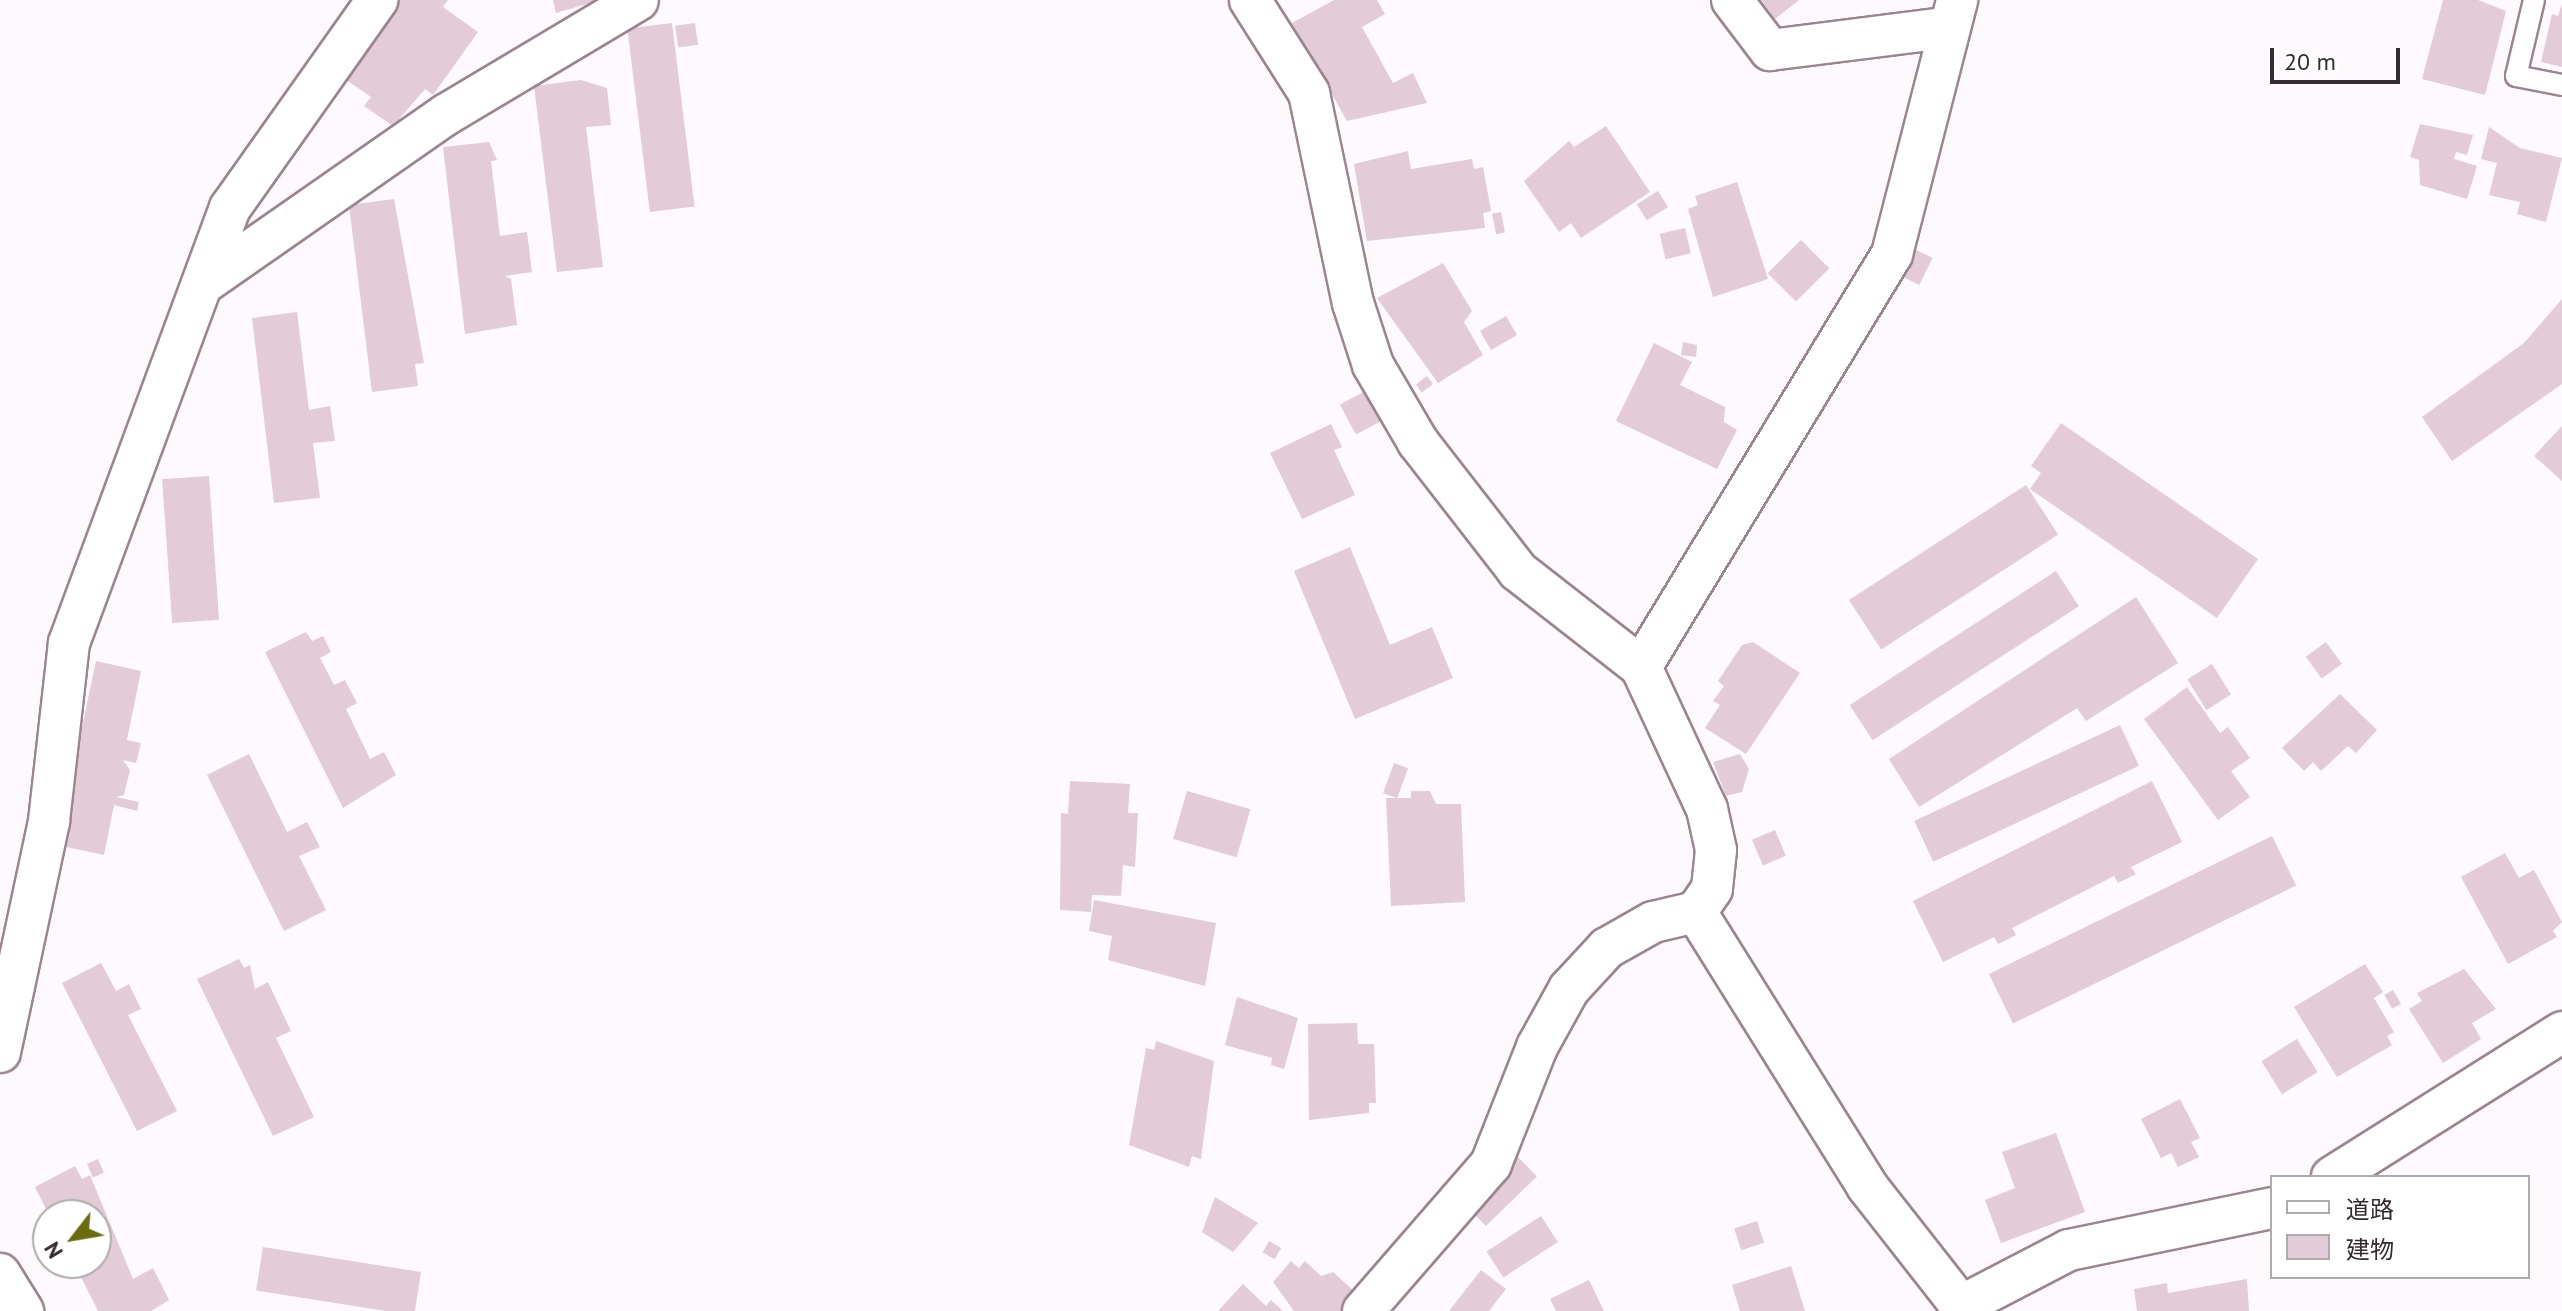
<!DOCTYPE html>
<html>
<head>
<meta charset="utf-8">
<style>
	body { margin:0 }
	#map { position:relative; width:2562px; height:1311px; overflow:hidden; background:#fef9fc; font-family:"PT Sans","Noto Sans JP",sans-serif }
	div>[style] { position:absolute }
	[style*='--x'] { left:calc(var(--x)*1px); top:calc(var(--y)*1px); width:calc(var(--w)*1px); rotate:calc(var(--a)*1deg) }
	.building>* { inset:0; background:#e3cbd8; transform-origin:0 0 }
	.roads { filter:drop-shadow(2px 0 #9b8591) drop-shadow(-2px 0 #9b8591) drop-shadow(0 2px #9b8591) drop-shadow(0 -2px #9b8591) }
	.service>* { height:20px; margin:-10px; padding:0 10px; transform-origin:10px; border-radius:10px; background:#fff }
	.minor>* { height:40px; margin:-20px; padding:0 20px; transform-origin:20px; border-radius:20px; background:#fff }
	span { translate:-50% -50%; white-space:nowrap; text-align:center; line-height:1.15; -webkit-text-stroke:8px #fff; paint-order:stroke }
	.legend { position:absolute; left:2270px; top:1175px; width:260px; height:104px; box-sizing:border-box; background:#fff; border:2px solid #aeabad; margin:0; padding:10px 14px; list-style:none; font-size:24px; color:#352c31 }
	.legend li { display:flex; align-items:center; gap:16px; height:40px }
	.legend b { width:40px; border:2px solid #aeabad }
	.north { position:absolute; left:32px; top:1199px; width:80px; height:80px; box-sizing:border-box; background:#fff; border:2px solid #aeabad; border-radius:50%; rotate:239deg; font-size:22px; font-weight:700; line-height:32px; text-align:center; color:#352c31 }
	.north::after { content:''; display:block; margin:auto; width:28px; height:36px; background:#696b0c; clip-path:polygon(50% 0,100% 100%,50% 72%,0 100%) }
	.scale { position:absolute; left:2270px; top:48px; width:130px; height:36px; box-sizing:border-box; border:4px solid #352c31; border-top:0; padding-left:10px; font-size:24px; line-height:28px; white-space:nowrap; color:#352c31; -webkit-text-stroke:6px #fff; paint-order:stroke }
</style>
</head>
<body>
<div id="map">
	<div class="building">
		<i style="clip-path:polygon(397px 0,448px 0,443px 7px,478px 32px,433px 95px,425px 89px,393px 126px,364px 106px,371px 97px,342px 77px)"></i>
		<i style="clip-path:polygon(553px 0,597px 0,597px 1px,556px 13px)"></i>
		<i style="clip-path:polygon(1334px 0,1377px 0,1385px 14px,1362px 27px,1393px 83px,1413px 73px,1427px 103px,1347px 121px,1292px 23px)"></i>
		<i style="clip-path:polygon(1761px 0,1799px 0,1775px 19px)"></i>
		<i style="clip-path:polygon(2443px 0,2478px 0,2506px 11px,2485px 95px,2422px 79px)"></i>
		<i style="clip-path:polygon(2562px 4px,2562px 67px,2541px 62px,2552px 14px,2558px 16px)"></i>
		<i style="left:672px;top:23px;width:185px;height:45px;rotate:83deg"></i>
		<i style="left:695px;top:23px;width:22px;height:20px;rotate:82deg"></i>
		<i style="clip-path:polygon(581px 80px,607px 88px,611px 125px,586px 127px,603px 267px,557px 272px,534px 86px)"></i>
		<i style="clip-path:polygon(2420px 124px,2473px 135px,2467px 155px,2456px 152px,2454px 159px,2477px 166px,2467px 199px,2420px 185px,2419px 160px,2410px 157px)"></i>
		<i style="clip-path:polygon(1606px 126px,1650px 192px,1581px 238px,1571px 223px,1559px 232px,1524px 181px,1569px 141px,1574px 147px)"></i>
		<i style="clip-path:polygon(2489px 127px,2520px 148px,2562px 158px,2546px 222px,2517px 214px,2520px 202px,2489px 195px,2497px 163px,2481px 159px)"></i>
		<i style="clip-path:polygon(489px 142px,497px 160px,491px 161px,500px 236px,527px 232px,532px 272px,505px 276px,511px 279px,517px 325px,465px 334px,443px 147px)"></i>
		<i style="clip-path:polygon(1408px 151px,1411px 169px,1472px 159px,1474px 169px,1483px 167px,1491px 211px,1483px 213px,1485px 228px,1367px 241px,1354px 164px)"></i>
		<i style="clip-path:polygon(1737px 182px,1768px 279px,1713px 297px,1688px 209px,1698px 205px,1695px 196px)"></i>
		<i style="left:1658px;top:191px;width:19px;height:25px;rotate:58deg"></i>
		<i style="clip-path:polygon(394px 199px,424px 363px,415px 364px,418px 386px,372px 392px,349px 205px)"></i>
		<i style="left:1501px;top:212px;width:21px;height:9px;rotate:79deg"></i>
		<i style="left:1685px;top:228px;width:26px;height:26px;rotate:77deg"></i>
		<i style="left:1801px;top:240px;width:40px;height:47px;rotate:45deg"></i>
		<i style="left:1910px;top:247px;width:25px;height:30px;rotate:26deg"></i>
		<i style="clip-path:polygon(1443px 263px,1472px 311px,1464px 322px,1483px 355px,1438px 383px,1377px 298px)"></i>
		<i style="clip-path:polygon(2562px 299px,2562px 384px,2452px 461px,2422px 417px,2524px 343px)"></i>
		<i style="clip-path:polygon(297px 312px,309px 410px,330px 406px,335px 441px,313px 443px,320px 498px,274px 503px,252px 318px)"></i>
		<i style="left:1506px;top:316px;width:22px;height:30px;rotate:60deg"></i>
		<i style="clip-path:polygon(1683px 342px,1697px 345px,1696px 357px,1681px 355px)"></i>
		<i style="clip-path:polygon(1654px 343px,1692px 362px,1680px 385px,1725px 407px,1724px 422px,1737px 430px,1717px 469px,1616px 421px)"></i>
		<i style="left:1427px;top:376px;width:10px;height:14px;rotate:53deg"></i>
		<i style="left:1369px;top:389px;width:34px;height:33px;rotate:62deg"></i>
		<i style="clip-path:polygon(2061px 423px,2258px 559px,2217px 618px,2030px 489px,2041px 473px,2031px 466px)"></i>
		<i style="clip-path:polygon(1331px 424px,1342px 447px,1334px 450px,1355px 495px,1302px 519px,1270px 453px)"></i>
		<i style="clip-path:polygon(2562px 426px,2562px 481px,2534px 456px)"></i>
		<i style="left:209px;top:476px;width:144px;height:47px;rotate:86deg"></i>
		<i style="left:2026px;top:485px;width:59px;height:211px;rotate:57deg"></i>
		<i style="clip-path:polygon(1350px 547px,1390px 645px,1432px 627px,1453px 678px,1355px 719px,1294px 571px)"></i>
		<i style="left:2056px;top:571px;width:42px;height:246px;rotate:57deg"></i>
		<i style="clip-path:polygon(2136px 597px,2178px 663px,2086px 721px,2077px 708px,1919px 807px,1889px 759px)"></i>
		<i style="clip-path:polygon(306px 632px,312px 641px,323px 636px,331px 652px,320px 658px,334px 685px,345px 680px,357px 703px,346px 709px,370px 759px,384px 752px,396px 775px,343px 808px,265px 652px)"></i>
		<i style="clip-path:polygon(1753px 642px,1800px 673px,1746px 754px,1705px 728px,1720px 705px,1713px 701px,1724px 686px,1718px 681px,1742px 645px)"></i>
		<i style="left:2326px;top:642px;width:27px;height:25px;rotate:54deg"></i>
		<i style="clip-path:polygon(96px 661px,141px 671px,127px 740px,141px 743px,136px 763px,123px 760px,130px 770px,124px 795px,116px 797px,139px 802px,137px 811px,114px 805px,104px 855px,57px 845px)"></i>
		<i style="left:2212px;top:664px;width:36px;height:29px;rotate:58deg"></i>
		<i style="clip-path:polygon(2187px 687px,2220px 733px,2228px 727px,2250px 758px,2231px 771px,2250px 797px,2218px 820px,2144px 719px)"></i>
		<i style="clip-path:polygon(2340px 694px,2377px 730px,2356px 753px,2348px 746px,2321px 771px,2313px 762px,2304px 771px,2282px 748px)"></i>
		<i style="left:2120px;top:725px;width:45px;height:227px;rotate:65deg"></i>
		<i style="clip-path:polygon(249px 754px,287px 832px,307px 822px,320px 847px,299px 856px,326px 910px,284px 931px,207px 775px)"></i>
		<i style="clip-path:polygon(1740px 754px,1749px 769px,1742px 792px,1726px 796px,1713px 762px)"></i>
		<i style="left:1394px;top:763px;width:15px;height:32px;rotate:20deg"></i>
		<i style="clip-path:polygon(1070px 781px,1130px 784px,1128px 813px,1138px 813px,1135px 867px,1123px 865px,1121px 896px,1092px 895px,1091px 912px,1060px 910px,1061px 813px,1068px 814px)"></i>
		<i style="clip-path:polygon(2152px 781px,2182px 842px,2131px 867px,2136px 874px,2118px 883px,2114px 876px,2012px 928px,2016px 935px,1998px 944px,1994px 937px,1943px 962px,1913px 901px)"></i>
		<i style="left:1187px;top:791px;width:66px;height:50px;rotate:16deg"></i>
		<i style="clip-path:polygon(1411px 791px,1430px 791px,1436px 804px,1461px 804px,1465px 902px,1391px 906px,1386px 798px,1411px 798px)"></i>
		<i style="left:1775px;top:830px;width:28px;height:25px;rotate:67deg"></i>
		<i style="left:2272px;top:836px;width:55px;height:315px;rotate:64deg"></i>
		<i style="clip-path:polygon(2505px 853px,2519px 878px,2534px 870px,2562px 922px,2553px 931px,2557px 937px,2508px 964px,2461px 877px)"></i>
		<i style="clip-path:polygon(1094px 900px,1216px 923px,1205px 986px,1108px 960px,1112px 936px,1089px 931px)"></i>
		<i style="clip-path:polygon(239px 959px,244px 968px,250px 965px,255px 989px,268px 982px,291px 1031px,276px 1038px,314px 1117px,273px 1136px,197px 979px)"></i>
		<i style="clip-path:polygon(101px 963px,116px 991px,129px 984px,141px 1009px,128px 1015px,177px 1111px,137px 1131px,62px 983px)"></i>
		<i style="clip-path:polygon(2365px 964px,2383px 992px,2374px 998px,2394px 1032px,2387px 1036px,2392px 1045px,2337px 1077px,2294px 1007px)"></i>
		<i style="clip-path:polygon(2464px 969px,2496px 1009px,2472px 1023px,2481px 1039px,2443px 1063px,2409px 1009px,2422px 1001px,2417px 993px)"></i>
		<i style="left:2393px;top:990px;width:16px;height:10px;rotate:60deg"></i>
		<i style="clip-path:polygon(1237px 997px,1298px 1018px,1284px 1069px,1271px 1065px,1272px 1058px,1225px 1045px)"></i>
		<i style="clip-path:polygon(1357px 1023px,1358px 1044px,1374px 1044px,1376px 1103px,1369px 1103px,1369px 1113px,1309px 1120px,1308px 1024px)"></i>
		<i style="left:2297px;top:1039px;width:39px;height:42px;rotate:58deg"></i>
		<i style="clip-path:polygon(1156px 1041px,1214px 1061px,1201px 1159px,1192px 1156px,1189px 1167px,1129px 1145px,1146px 1048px,1154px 1050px)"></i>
		<i style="clip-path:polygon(2180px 1099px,2200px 1138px,2191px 1142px,2199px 1157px,2178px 1167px,2171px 1153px,2161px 1158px,2141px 1119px)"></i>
		<i style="clip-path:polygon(2056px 1133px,2085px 1212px,2001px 1243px,1985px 1200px,2015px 1188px,2002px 1152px)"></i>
		<i style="left:1516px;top:1155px;width:30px;height:71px;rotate:46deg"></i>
		<i style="left:98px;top:1159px;width:15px;height:12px;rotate:67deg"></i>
		<i style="clip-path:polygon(75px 1166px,82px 1179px,90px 1175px,133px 1279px,153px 1268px,169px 1300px,151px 1311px,98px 1311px,74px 1263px,96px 1263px,96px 1215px,49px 1215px,35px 1187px)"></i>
		<i style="clip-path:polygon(1215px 1197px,1258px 1223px,1233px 1252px,1202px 1232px)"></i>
		<i style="left:1541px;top:1216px;width:31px;height:65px;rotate:57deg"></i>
		<i style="left:1757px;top:1221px;width:23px;height:24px;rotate:72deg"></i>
		<i style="left:1269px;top:1241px;width:14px;height:13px;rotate:30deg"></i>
		<i style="left:263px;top:1247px;width:160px;height:44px;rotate:9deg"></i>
		<i style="clip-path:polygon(1291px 1261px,1299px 1268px,1305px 1261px,1321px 1276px,1333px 1272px,1354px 1291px,1352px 1299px,1341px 1311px,1294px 1311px,1273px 1282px)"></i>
		<i style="clip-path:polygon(1791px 1266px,1805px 1311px,1740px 1311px,1732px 1285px)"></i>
		<i style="clip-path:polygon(1481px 1270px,1506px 1289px,1489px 1311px,1449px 1311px)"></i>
		<i style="clip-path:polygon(2247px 1279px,2249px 1311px,2137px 1311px,2134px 1289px,2167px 1283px,2168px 1293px)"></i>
		<i style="clip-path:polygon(1589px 1280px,1604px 1311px,1556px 1311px,1550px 1299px)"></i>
		<i style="clip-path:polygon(1243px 1284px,1266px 1306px,1271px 1300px,1283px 1311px,1218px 1311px)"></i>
	</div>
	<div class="roads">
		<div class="service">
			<i style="--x:2534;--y:0;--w:78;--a:103.3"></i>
			<i style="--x:2516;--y:76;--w:47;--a:11.1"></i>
		</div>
		<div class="minor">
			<i style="--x:1250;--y:0;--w:110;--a:57.6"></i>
			<i style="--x:1309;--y:93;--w:215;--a:78.2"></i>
			<i style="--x:1353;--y:303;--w:65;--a:72.1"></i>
			<i style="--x:1373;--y:365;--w:89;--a:59.7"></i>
			<i style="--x:1418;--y:442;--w:163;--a:52.2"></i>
			<i style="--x:1518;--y:571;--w:156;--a:38"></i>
			<i style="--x:1641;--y:667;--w:157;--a:65.1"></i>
			<i style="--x:1707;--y:809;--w:42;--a:77.6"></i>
			<i style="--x:1716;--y:850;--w:39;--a:96"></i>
			<i style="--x:1712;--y:889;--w:28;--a:125"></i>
			<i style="--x:1696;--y:912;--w:44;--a:166.9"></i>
			<i style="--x:1653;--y:922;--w:53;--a:150.5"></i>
			<i style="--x:1607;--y:948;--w:56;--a:132.8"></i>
			<i style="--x:1569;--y:989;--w:66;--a:118.9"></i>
			<i style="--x:1537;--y:1047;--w:126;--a:111.5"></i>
			<i style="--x:1491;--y:1164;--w:195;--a:131"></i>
			<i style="--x:1732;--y:0;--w:63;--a:52.8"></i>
			<i style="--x:1770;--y:50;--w:175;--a:-7.2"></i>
			<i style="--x:203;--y:284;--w:297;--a:-34.9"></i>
			<i style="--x:447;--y:114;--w:222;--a:-30.8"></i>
			<i style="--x:1641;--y:667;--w:483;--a:-58.7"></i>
			<i style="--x:1892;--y:254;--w:262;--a:-75.6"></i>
			<i style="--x:1696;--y:912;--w:323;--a:58"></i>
			<i style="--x:1867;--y:1186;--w:152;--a:51.9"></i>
			<i style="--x:1961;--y:1306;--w:122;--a:-27.4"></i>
			<i style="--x:2069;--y:1250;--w:207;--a:-11.7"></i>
			<i style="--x:0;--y:1052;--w:236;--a:-78"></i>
			<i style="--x:49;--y:821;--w:179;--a:-83.6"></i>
			<i style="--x:69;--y:643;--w:464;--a:-69.7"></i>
			<i style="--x:230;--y:208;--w:255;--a:-54.7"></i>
			<i style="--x:2332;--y:1177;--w:272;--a:-32.2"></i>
			<i style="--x:0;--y:1274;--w:44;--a:58.1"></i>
		</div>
	</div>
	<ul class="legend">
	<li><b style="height:10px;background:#fff"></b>道路</li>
	<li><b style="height:22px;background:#e3cbd8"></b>建物</li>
	</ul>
	<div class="north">N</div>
	<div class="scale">20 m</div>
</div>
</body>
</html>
